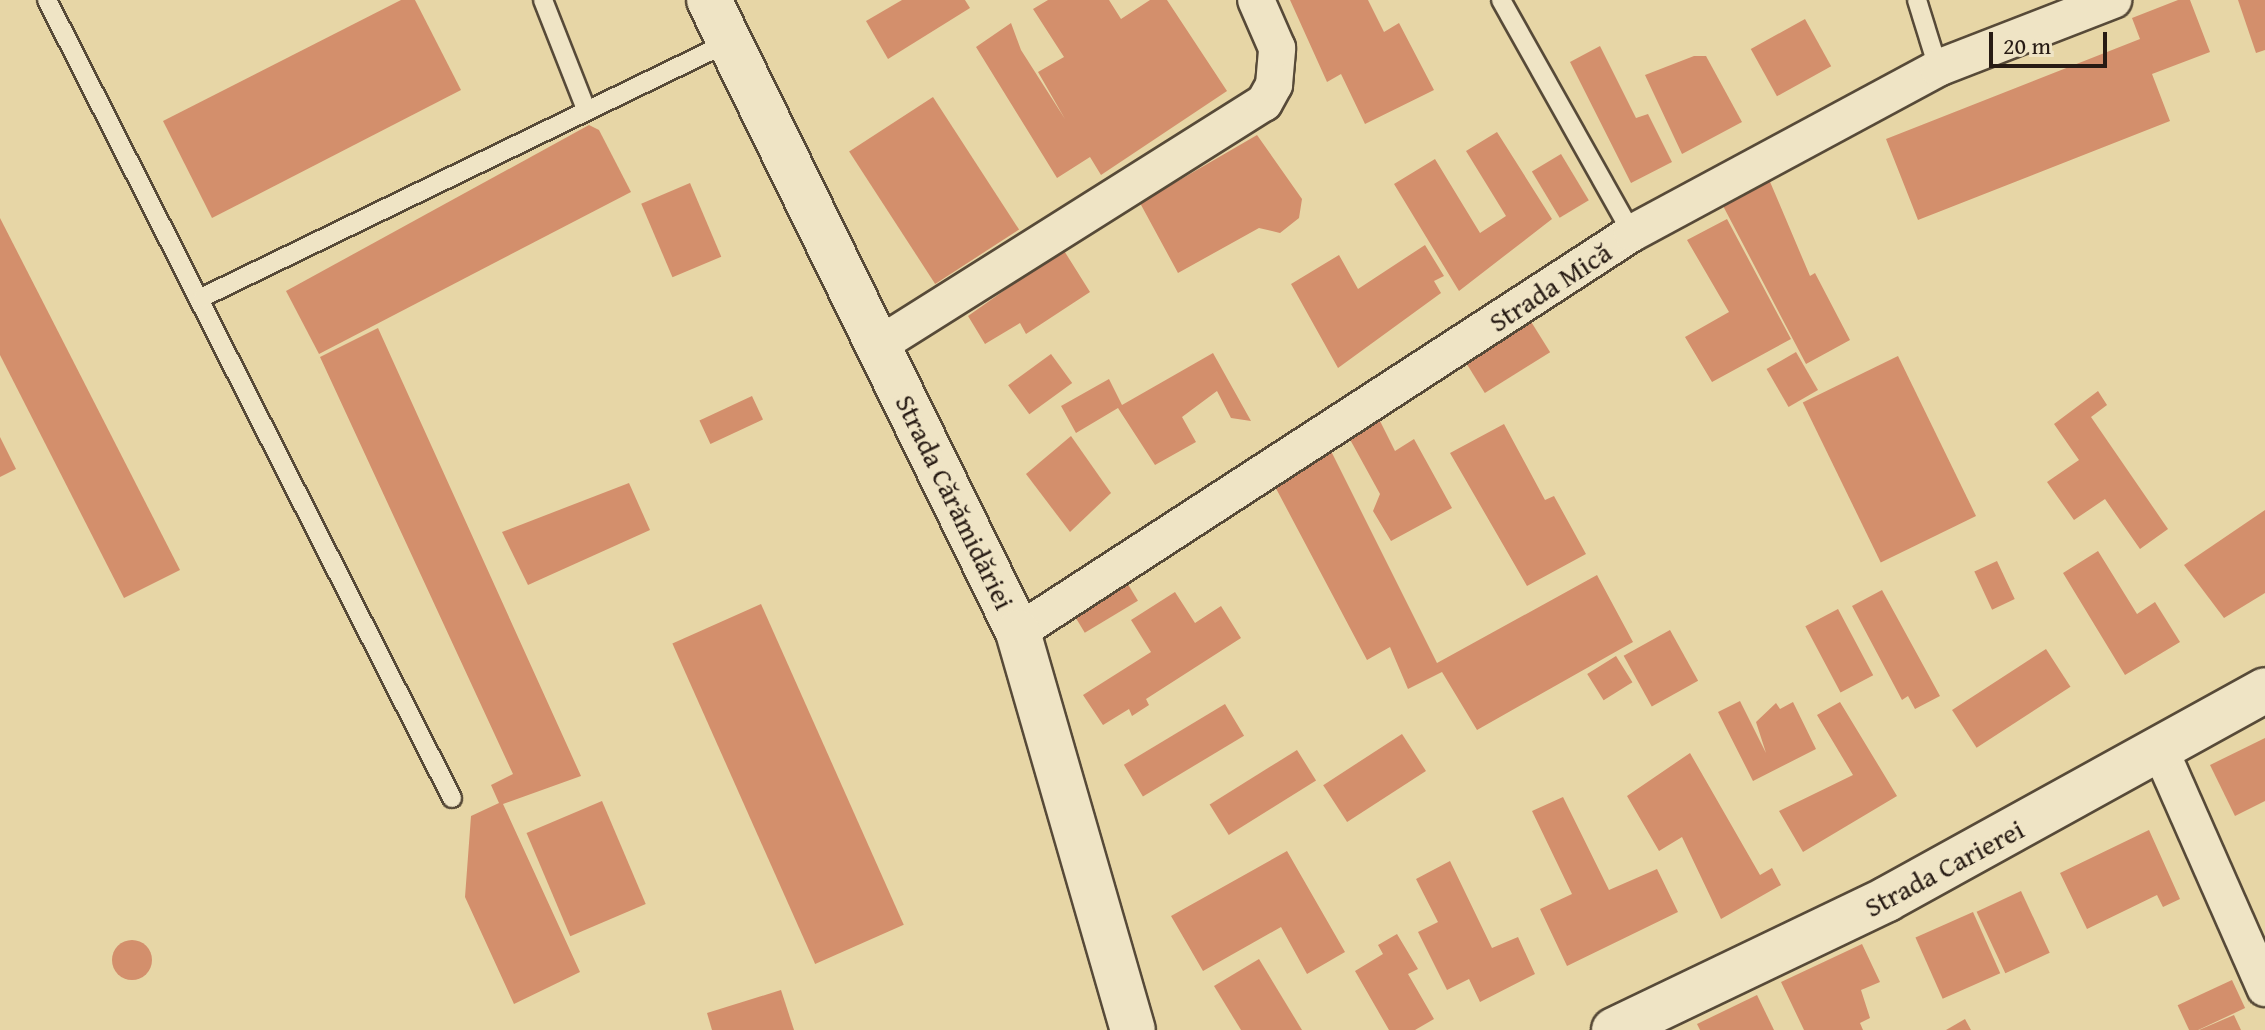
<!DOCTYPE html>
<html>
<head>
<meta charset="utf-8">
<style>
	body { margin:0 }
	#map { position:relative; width:2265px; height:1030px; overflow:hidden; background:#e7d6a6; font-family:"Gentium Book Plus",serif }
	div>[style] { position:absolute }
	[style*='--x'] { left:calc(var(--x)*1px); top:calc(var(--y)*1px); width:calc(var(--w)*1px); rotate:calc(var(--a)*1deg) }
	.building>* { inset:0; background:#d38f6c; transform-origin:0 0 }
	.round { border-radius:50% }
	.roads { filter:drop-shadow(2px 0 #574a38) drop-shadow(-2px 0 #574a38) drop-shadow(0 2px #574a38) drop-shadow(0 -2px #574a38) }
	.service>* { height:18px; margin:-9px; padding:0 9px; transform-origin:9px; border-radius:9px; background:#efe4c5 }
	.minor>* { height:36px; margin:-18px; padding:0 18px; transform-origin:18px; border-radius:18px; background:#efe4c5 }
	.tertiary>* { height:44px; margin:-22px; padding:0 22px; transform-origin:22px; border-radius:22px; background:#efe4c5 }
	span { translate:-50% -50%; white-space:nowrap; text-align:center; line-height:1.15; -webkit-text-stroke:7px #efe4c5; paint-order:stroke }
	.street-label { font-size:28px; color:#271b14 }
	.scale { position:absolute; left:1989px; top:32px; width:118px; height:36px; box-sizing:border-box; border:4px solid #271b14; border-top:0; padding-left:10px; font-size:24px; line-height:28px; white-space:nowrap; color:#271b14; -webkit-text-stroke:6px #efe4c5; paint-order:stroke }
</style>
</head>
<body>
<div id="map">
	<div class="building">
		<i style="clip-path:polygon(401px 0,415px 0,461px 90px,212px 218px,163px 121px)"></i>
		<i style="clip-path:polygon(902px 0,965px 0,970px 8px,888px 59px,866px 21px)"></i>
		<i style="clip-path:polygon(1048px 0,1109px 0,1121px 19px,1150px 0,1167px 0,1227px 91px,1101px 175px,1090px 157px,1057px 178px,976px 47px,1011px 23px,1021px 50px,1065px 119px,1038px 72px,1064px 57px,1033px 9px)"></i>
		<i style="clip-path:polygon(1290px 0,1368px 0,1384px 32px,1399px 23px,1434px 90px,1365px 124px,1341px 74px,1327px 82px)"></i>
		<i style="clip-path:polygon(2178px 0,2190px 0,2210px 52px,2152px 74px,2170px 121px,1918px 220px,1886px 139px,2140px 39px,2132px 18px)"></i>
		<i style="clip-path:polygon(2238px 0,2265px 0,2265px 50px,2256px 53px)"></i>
		<i style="left:1805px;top:19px;width:54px;height:62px;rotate:61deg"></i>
		<i style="clip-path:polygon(1600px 46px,1636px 118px,1648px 114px,1672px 162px,1631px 183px,1570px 62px)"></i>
		<i style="clip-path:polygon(1694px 56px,1706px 56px,1742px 122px,1682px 154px,1645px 75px)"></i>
		<i style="left:933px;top:97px;width:158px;height:100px;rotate:57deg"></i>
		<i style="clip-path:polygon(589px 125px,599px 130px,631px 192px,319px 354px,286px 291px)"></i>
		<i style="clip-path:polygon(1497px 132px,1552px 219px,1459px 291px,1394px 184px,1435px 159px,1480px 233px,1506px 216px,1466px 151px)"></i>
		<i style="clip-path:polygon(1257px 135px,1302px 199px,1299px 218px,1280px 233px,1259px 228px,1178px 273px,1140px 203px)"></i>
		<i style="left:1561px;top:154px;width:54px;height:34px;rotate:59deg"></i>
		<i style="clip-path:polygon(1768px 177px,1810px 276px,1815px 273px,1850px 340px,1806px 364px,1721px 202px)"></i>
		<i style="left:690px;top:183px;width:80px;height:53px;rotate:67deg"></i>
		<i style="clip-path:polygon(0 218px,180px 570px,124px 598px,0 355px)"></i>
		<i style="clip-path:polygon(1727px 219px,1791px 339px,1712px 382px,1685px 337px,1729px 312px,1687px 240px)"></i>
		<i style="clip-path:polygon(1425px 245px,1444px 276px,1434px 281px,1441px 293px,1338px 368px,1291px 284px,1339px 255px,1358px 289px)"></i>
		<i style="clip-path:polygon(1063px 249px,1090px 292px,1026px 334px,1020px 323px,985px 344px,968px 316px)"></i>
		<i style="left:1530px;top:320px;width:38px;height:77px;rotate:58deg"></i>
		<i style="clip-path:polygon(378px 328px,581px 776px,503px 804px,580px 972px,514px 1004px,465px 897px,471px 816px,499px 803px,491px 785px,513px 774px,320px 357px)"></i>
		<i style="left:1796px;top:352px;width:44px;height:34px;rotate:60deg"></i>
		<i style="clip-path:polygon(1213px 353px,1251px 421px,1231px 418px,1217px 391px,1182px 417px,1196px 442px,1155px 465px,1118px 408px,1076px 433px,1061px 406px,1109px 379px,1122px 405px)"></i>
		<i style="left:1051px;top:354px;width:36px;height:53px;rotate:54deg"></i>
		<i style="left:1898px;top:356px;width:178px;height:106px;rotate:64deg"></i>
		<i style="clip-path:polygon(2098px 391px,2107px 405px,2091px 417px,2168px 529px,2140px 549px,2105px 499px,2074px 520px,2047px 482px,2079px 460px,2054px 424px)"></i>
		<i style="left:752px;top:396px;width:26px;height:58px;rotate:65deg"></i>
		<i style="clip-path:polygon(1377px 415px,1395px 451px,1414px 439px,1452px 508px,1391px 541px,1373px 511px,1380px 494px,1347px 434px)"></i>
		<i style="clip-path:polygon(1504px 424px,1545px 500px,1554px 496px,1586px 554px,1527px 586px,1450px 453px)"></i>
		<i style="clip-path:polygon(1071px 436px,1111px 493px,1070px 532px,1026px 474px)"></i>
		<i style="clip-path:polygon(0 437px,16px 469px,0 477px)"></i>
		<i style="clip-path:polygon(1328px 445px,1437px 663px,1597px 575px,1633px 642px,1477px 730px,1442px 672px,1408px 689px,1390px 647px,1367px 660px,1271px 479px)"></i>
		<i style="clip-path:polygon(629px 483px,650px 530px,528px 585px,502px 532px)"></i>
		<i style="clip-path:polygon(2265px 510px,2265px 593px,2224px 618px,2184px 565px)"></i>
		<i style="clip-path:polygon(2098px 551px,2137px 614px,2155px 602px,2180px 642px,2125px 675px,2063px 573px)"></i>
		<i style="left:1997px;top:561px;width:42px;height:25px;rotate:65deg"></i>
		<i style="left:1123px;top:576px;width:29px;height:62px;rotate:59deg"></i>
		<i style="clip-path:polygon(1882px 590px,1940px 696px,1915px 709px,1908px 696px,1902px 700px,1852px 606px)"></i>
		<i style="clip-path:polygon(1175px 592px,1195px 623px,1221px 606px,1241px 638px,1146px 699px,1149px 705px,1132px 716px,1129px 709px,1103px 725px,1083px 695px,1151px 652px,1131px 620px)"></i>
		<i style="left:761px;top:604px;width:351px;height:97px;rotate:66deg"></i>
		<i style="left:1838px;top:609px;width:75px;height:37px;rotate:62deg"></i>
		<i style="left:1670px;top:630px;width:58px;height:53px;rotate:61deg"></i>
		<i style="left:2046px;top:649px;width:45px;height:112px;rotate:57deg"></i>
		<i style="left:1616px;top:656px;width:31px;height:34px;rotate:58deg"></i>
		<i style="clip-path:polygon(1740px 701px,1766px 753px,1756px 722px,1776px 703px,1780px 709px,1793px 702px,1816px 749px,1753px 781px,1718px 712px)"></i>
		<i style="clip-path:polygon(1840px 702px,1897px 796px,1803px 852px,1779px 811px,1853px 775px,1817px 715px)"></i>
		<i style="left:1225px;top:704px;width:37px;height:118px;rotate:59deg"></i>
		<i style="left:1402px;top:734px;width:44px;height:94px;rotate:57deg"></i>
		<i style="clip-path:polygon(2265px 738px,2265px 801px,2235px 816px,2210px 765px)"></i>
		<i style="left:1297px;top:750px;width:36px;height:103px;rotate:58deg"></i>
		<i style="clip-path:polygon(1690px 753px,1760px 875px,1772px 868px,1781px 885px,1721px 919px,1682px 837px,1659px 851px,1627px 796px)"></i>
		<i style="clip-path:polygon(1563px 797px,1609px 890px,1657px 869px,1678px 912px,1567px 966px,1540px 909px,1572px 894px,1532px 811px)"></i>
		<i style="left:602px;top:801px;width:112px;height:82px;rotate:67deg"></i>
		<i style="clip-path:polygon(2149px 830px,2180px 899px,2163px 907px,2157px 895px,2087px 929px,2060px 873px)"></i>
		<i style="clip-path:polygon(1287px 851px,1345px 952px,1307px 974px,1281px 927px,1203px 971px,1171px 916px)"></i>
		<i style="clip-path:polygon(1450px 861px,1492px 948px,1518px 937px,1535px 974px,1480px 1002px,1469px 979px,1447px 990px,1418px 932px,1438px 922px,1416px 879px)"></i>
		<i style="left:2021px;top:891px;width:68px;height:49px;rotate:65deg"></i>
		<i style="left:1973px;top:912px;width:67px;height:63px;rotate:66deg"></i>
		<i style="clip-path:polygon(1397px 934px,1418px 969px,1408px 974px,1434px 1019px,1415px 1030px,1389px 1030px,1355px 971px,1383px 954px,1378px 945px)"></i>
		<i class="round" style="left:112px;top:940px;width:40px;height:40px"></i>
		<i style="clip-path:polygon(1862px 944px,1880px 982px,1861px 990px,1870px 1018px,1860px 1023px,1863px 1030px,1804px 1030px,1781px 982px)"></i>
		<i style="clip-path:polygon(1259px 959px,1302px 1030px,1241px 1030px,1214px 986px)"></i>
		<i style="left:2232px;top:980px;width:31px;height:60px;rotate:65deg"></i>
		<i style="clip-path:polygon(781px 990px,794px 1030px,712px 1030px,707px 1013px)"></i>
		<i style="clip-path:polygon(1757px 995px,1774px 1030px,1700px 1030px,1697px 1024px)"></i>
		<i style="clip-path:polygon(2234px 1015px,2241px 1030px,2199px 1030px)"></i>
		<i style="clip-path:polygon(1965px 1019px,1971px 1030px,1946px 1030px)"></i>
	</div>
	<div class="roads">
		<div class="service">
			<i style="--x:47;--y:0;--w:895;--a:63.09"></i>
			<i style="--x:543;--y:0;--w:117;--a:68.5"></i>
			<i style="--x:1501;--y:0;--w:267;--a:60.7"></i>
			<i style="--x:1917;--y:0;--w:71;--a:72.8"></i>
			<i style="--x:203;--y:297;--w:585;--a:-25.86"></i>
		</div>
		<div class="minor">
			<i style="--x:879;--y:345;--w:455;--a:-32.2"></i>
			<i style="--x:1264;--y:103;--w:21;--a:-61"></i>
			<i style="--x:1274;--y:85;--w:37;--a:-85"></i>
			<i style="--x:1277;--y:48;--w:52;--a:-113.6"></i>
			<i style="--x:1018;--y:632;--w:732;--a:-33.02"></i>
			<i style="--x:1632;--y:233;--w:348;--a:-28.3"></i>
			<i style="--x:1938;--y:68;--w:188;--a:-21.2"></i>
			<i style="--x:2161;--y:752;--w:258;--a:66.2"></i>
		</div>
		<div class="tertiary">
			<i style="--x:709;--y:0;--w:703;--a:63.94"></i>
			<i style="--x:1018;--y:632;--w:414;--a:73.9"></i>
			<i style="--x:1614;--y:1030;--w:303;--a:-25.6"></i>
			<i style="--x:1887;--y:899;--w:432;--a:-28.9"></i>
		</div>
	</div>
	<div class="street-label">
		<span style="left:1550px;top:287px;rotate:-33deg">Strada Mică</span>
		<span style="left:955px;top:502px;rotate:64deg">Strada Cărămidăriei</span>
		<span style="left:1944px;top:868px;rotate:-28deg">Strada Carierei</span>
	</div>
	<div class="scale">20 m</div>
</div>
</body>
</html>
